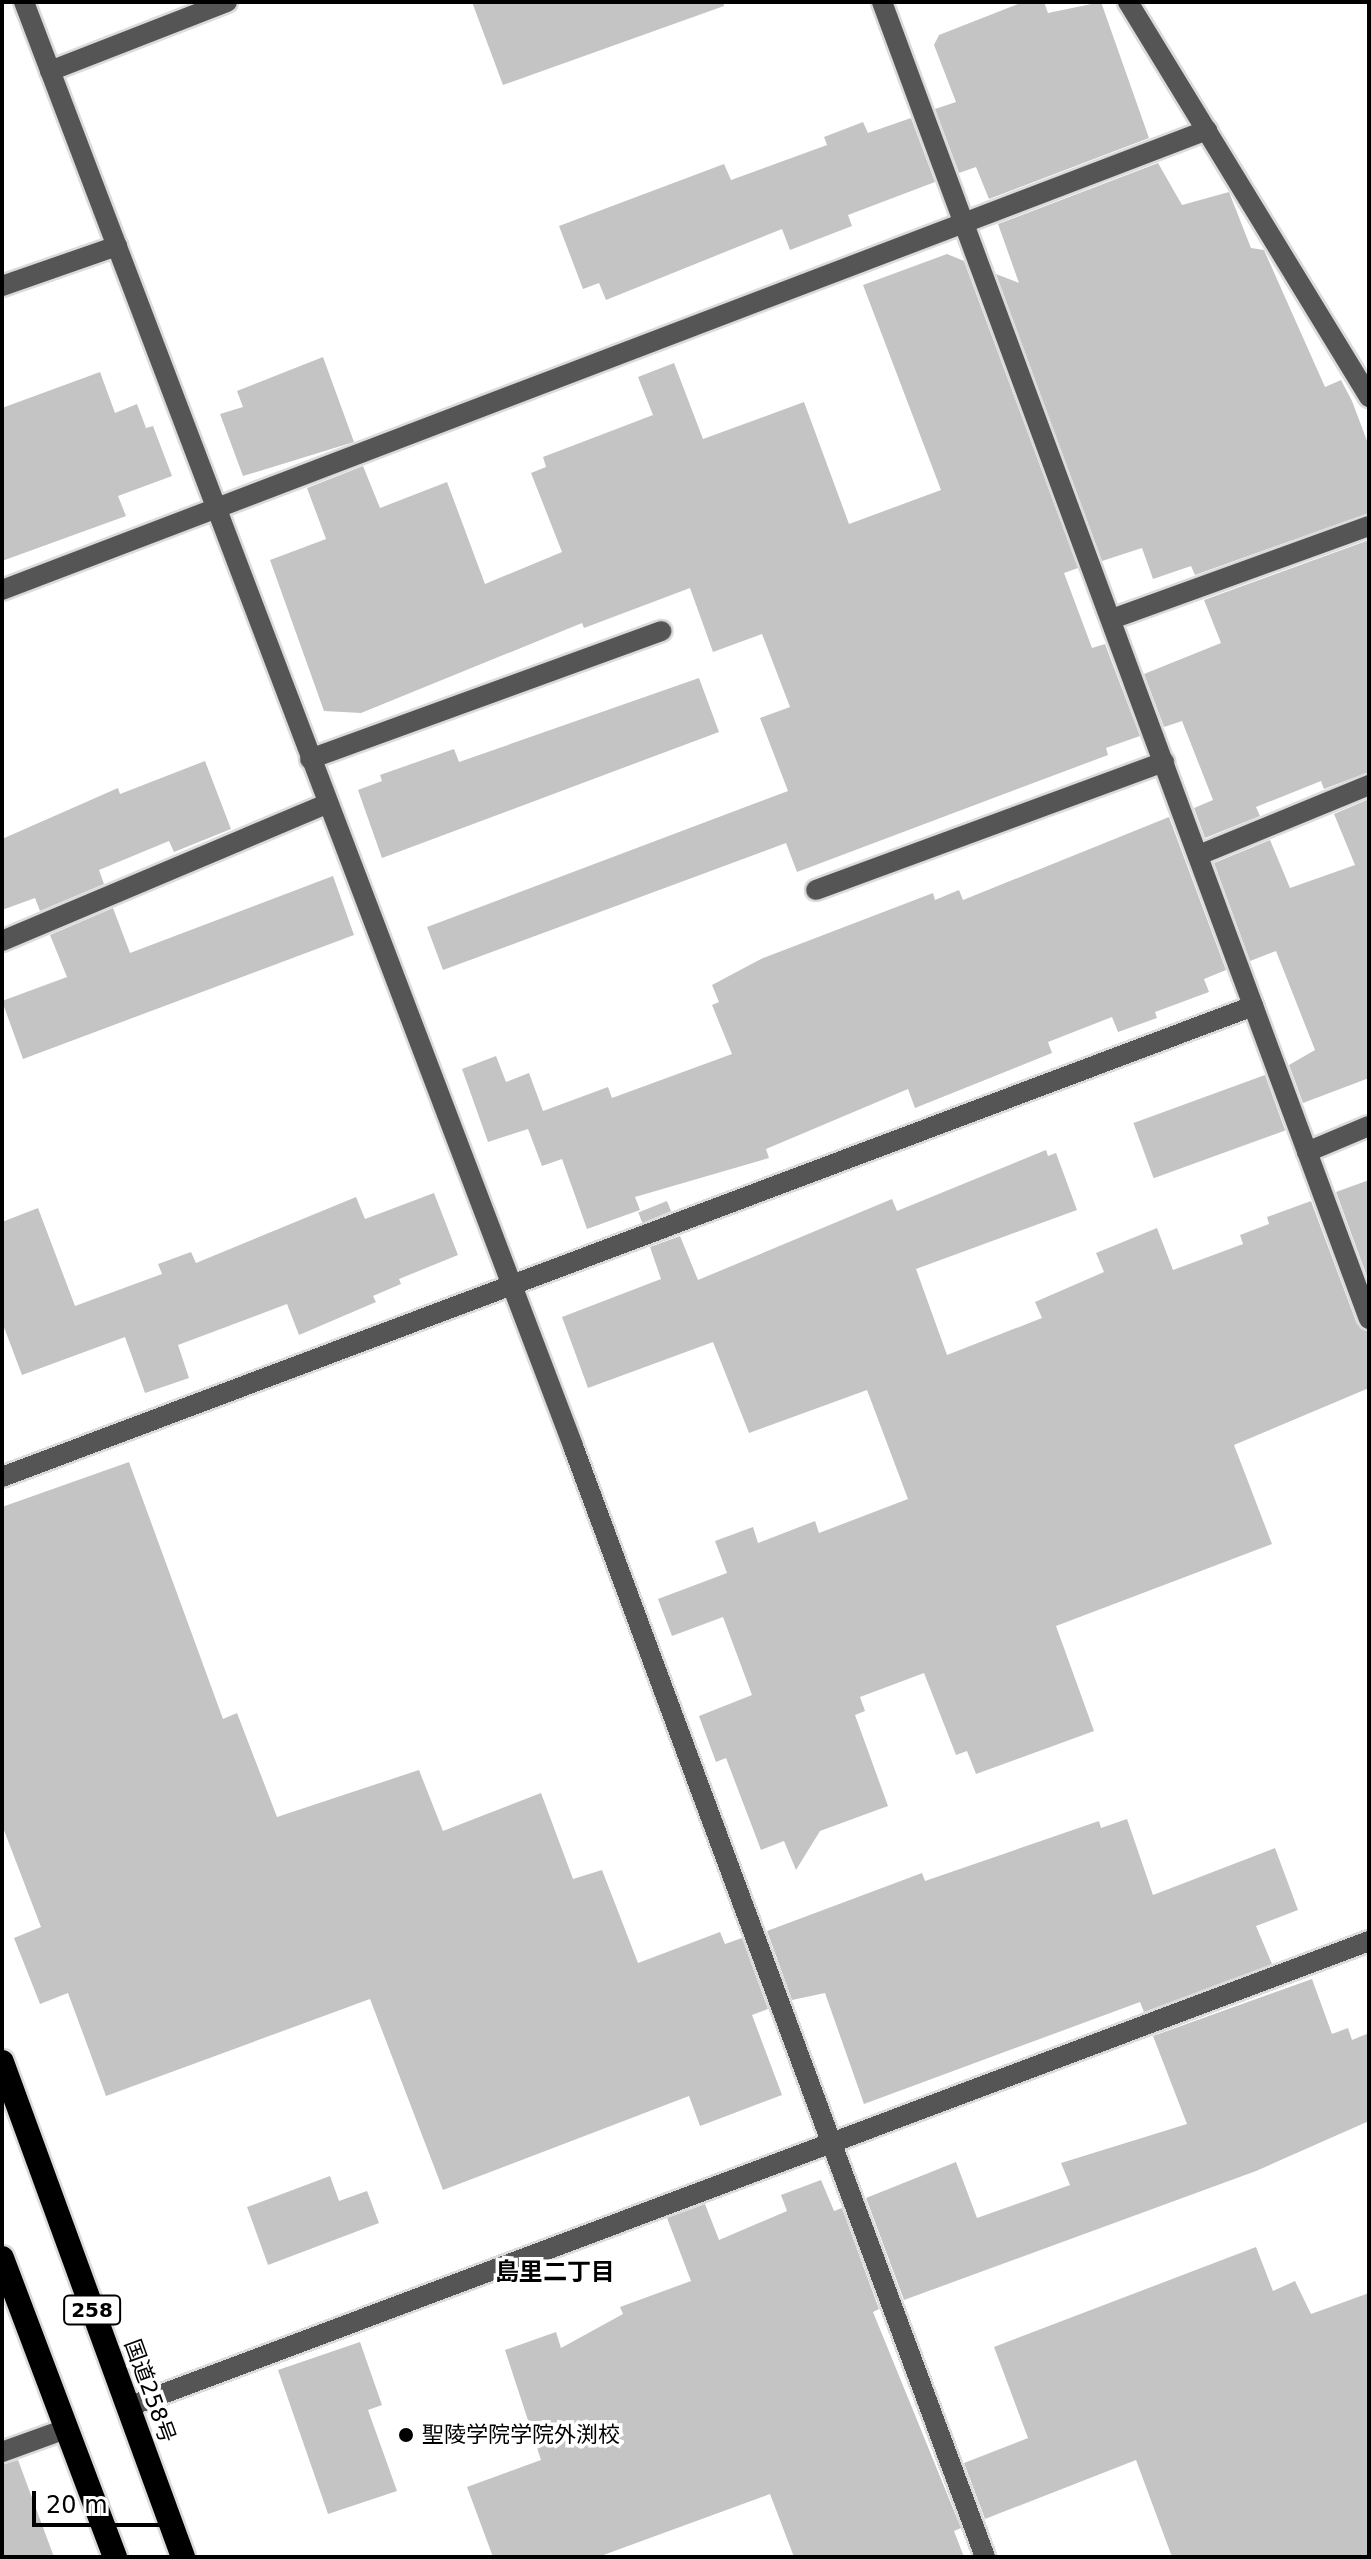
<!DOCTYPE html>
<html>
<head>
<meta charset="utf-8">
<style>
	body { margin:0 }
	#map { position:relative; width:1371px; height:2559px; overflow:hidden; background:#fff; font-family:"DejaVu Sans","Noto Sans JP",sans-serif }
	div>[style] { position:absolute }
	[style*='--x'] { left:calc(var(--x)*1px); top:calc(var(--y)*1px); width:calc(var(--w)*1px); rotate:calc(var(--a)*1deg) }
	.building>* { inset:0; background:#c4c4c4; transform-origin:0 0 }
	.roads { filter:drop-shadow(2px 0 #dbdbdb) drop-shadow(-2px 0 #dbdbdb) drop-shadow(0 2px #dbdbdb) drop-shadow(0 -2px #dbdbdb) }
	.minor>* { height:20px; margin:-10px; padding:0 10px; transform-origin:10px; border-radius:10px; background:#555 }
	.highway>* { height:24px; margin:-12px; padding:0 12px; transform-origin:12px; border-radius:12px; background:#000 }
	.dots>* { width:22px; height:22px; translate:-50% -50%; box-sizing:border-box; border:4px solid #fff; border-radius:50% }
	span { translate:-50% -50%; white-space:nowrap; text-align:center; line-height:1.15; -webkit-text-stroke:7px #fff; paint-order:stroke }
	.shield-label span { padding:2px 6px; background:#fff; border:2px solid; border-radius:6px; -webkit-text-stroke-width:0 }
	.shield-label { font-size:20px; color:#000; font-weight:700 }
	.street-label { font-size:22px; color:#000 }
	.poi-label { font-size:22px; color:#000 }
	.left { translate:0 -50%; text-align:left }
	.neighbourhood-label { font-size:24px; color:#000; font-weight:700 }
	.frame { position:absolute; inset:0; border:4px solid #000; pointer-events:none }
	.scale { position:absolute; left:32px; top:2491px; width:136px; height:36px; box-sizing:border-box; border:4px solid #000; border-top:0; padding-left:10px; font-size:24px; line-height:28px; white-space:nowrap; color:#000; -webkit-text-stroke:6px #fff; paint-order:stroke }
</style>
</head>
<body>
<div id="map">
	<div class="building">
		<i style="clip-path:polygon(472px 2px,723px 2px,724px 6px,503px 85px)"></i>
		<i style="clip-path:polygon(1023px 2px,1044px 2px,1048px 13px,1101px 2px,1149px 138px,989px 199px,976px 167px,959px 173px,935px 109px,956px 102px,934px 45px,939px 35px)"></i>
		<i style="clip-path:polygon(911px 118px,935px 182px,848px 215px,852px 226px,790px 250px,782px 229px,606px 300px,599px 283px,583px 289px,559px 226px,724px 164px,731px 180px,827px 145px,824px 137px,863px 122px,868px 133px)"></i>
		<i style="clip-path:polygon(1158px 163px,1182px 205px,1229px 192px,1251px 248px,1264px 250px,1325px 387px,1341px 380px,1352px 401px,1369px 446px,1369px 513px,1195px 575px,1191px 566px,1153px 579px,1142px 548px,1102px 561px,996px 274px,1019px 283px,998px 224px)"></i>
		<i style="clip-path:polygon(947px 254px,964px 261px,1078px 568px,1064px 573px,1092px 648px,1105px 644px,1140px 736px,1106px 748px,1108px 755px,797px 872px,786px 843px,443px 970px,427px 927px,788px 791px,760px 718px,790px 707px,762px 634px,713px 652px,690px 588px,584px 628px,582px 623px,361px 713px,324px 711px,270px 560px,326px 539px,307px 488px,363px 466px,380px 508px,447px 482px,485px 584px,562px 552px,531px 473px,546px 467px,543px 457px,653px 415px,638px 377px,674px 363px,703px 439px,804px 402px,849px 524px,941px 490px,863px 285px)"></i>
		<i style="clip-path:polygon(323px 357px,354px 442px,243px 476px,220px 414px,243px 407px,237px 391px)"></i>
		<i style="clip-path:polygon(100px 372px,115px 413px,137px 404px,146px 428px,153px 426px,172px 476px,118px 496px,126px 516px,2px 561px,2px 408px)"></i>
		<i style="clip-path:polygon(1369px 540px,1369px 772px,1324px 789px,1321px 781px,1256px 807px,1260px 816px,1205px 838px,1194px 808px,1213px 800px,1182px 721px,1164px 727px,1144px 674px,1221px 643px,1204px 600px)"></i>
		<i style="clip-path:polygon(699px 678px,719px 732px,382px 858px,358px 790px,382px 781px,380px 775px,454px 749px,459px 762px)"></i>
		<i style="clip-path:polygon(205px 761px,231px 829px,174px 852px,169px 841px,99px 870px,104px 884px,40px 911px,35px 898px,2px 910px,2px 839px,118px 788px,120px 794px)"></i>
		<i style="clip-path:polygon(1369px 799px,1369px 1078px,1303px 1103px,1289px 1065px,1315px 1050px,1276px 951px,1250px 961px,1214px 863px,1270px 840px,1290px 888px,1355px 865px,1334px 814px)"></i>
		<i style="clip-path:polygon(1169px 817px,1226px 970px,1204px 979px,1209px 992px,1155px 1012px,1157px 1018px,1118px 1032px,1112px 1017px,1048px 1042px,1052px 1053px,915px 1108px,908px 1089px,766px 1149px,769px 1158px,635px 1197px,640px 1210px,587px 1229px,562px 1159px,542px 1166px,528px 1129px,488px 1142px,462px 1069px,496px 1056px,506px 1082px,529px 1073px,543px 1111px,608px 1087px,612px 1098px,732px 1054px,712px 1005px,719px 1002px,712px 985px,761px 959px,933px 893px,935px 900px,959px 890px,963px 900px)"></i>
		<i style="clip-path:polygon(333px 876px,354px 935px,23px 1059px,2px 1001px,67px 977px,50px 935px,113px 908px,130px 953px)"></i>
		<i style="left:1265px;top:1075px;width:59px;height:140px;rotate:70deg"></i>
		<i style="clip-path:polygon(1046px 1150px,1048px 1156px,1056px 1153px,1077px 1210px,916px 1269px,947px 1355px,1042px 1318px,1035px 1302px,1104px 1272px,1096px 1253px,1157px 1228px,1173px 1270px,1243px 1244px,1240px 1235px,1269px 1224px,1267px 1217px,1311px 1201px,1357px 1324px,1369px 1332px,1369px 1388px,1234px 1445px,1272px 1544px,1056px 1626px,1094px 1731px,976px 1774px,967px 1751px,956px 1755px,924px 1673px,860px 1697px,865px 1711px,855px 1715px,888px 1806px,820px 1831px,796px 1870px,784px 1841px,761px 1850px,726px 1758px,716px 1762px,699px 1716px,752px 1695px,723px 1617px,672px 1636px,658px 1599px,727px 1573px,715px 1541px,753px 1527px,758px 1543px,815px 1521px,819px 1533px,908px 1499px,867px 1390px,749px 1433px,713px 1342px,588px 1388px,562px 1317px,661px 1279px,650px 1247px,680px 1236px,698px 1280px,892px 1199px,897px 1211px)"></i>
		<i style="clip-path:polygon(1369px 1180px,1369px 1282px,1336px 1192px)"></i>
		<i style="clip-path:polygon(434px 1193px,458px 1255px,399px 1279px,401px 1284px,373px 1296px,376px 1302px,299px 1335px,287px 1304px,178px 1345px,189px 1378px,145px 1393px,125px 1337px,22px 1375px,2px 1322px,2px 1222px,38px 1208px,75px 1306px,162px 1274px,158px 1264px,191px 1252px,196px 1263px,356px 1197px,365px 1219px)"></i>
		<i style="left:667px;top:1201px;width:11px;height:31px;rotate:68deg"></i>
		<i style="clip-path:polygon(129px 1462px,223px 1719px,237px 1713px,277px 1817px,419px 1770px,443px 1831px,541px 1793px,573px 1879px,602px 1870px,638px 1963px,720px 1932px,725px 1944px,742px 1938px,768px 2009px,752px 2015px,782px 2095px,700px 2126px,689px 2096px,443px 2190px,370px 1999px,106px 2096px,68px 1993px,40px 2004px,14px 1938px,41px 1927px,2px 1825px,2px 1507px)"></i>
		<i style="clip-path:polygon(1127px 1819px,1153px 1895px,1275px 1848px,1298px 1910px,1256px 1926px,1272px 1964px,1144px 2012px,1140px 2002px,864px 2104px,825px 1993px,792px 2000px,767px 1931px,922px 1873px,925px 1881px,1099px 1821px,1101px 1828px)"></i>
		<i style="clip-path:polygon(1312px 1979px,1332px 2034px,1348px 2028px,1352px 2040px,1369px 2033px,1369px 2121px,1256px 2171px,904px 2300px,866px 2198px,956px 2162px,977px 2218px,1070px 2185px,1061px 2163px,1187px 2124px,1153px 2036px)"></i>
		<i style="clip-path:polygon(330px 2176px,339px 2201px,367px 2191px,379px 2223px,268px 2265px,247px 2207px)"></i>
		<i style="clip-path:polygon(821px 2180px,834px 2211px,842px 2208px,879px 2309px,873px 2312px,961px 2528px,954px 2531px,964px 2557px,794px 2557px,770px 2494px,598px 2557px,493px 2557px,467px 2487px,541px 2460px,505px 2350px,556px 2332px,561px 2348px,623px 2314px,620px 2307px,691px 2281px,667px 2218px,705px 2204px,719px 2240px,787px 2211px,781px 2195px)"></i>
		<i style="clip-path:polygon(1256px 2247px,1273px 2291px,1295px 2281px,1311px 2314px,1369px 2293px,1369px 2557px,1172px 2557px,1136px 2460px,985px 2519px,964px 2463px,1028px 2438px,994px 2347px)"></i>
		<i style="clip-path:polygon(360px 2342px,382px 2405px,368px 2410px,397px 2491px,328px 2514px,278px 2370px)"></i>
		<i style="clip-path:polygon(18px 2460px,54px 2557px,2px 2557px,2px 2465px)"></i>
	</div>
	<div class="roads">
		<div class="minor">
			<i style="--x:24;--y:2;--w:1545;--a:69.18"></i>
			<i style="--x:573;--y:1446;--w:1185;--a:69.65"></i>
			<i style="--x:882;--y:2;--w:1404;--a:69.71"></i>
			<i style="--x:1128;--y:2;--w:463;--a:58.6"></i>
			<i style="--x:50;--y:71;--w:190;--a:-21.3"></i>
			<i style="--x:2;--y:286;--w:122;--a:-19.2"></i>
			<i style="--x:2;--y:590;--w:1290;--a:-20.89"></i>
			<i style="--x:1112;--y:619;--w:273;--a:-19.9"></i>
			<i style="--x:310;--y:759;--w:374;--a:-20"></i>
			<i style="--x:1199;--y:855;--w:184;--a:-22.4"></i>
			<i style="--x:816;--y:890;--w:371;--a:-20.2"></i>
			<i style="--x:2;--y:941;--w:353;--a:-22.9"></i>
			<i style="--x:1307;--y:1152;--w:67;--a:-22.8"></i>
			<i style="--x:2;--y:1477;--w:1337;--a:-20.63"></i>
			<i style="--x:128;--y:2407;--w:1326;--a:-20.58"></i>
			<i style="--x:2;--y:2452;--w:68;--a:-19.8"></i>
		</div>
		<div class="highway">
			<i style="--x:2;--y:2062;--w:527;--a:69.91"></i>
			<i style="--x:2;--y:2258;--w:320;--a:69.3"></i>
		</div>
	</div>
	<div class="dots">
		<i style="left:406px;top:2435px;background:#000"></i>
	</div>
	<div class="shield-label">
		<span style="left:92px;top:2310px">258</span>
	</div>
	<div class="street-label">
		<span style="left:150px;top:2391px;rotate:70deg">国道258号</span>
	</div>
	<div class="poi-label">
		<span class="left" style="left:422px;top:2435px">聖陵学院学院外渕校</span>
	</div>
	<div class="neighbourhood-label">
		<span style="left:555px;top:2273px">島里二丁目</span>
	</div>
	<div class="frame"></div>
	<div class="scale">20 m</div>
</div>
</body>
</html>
